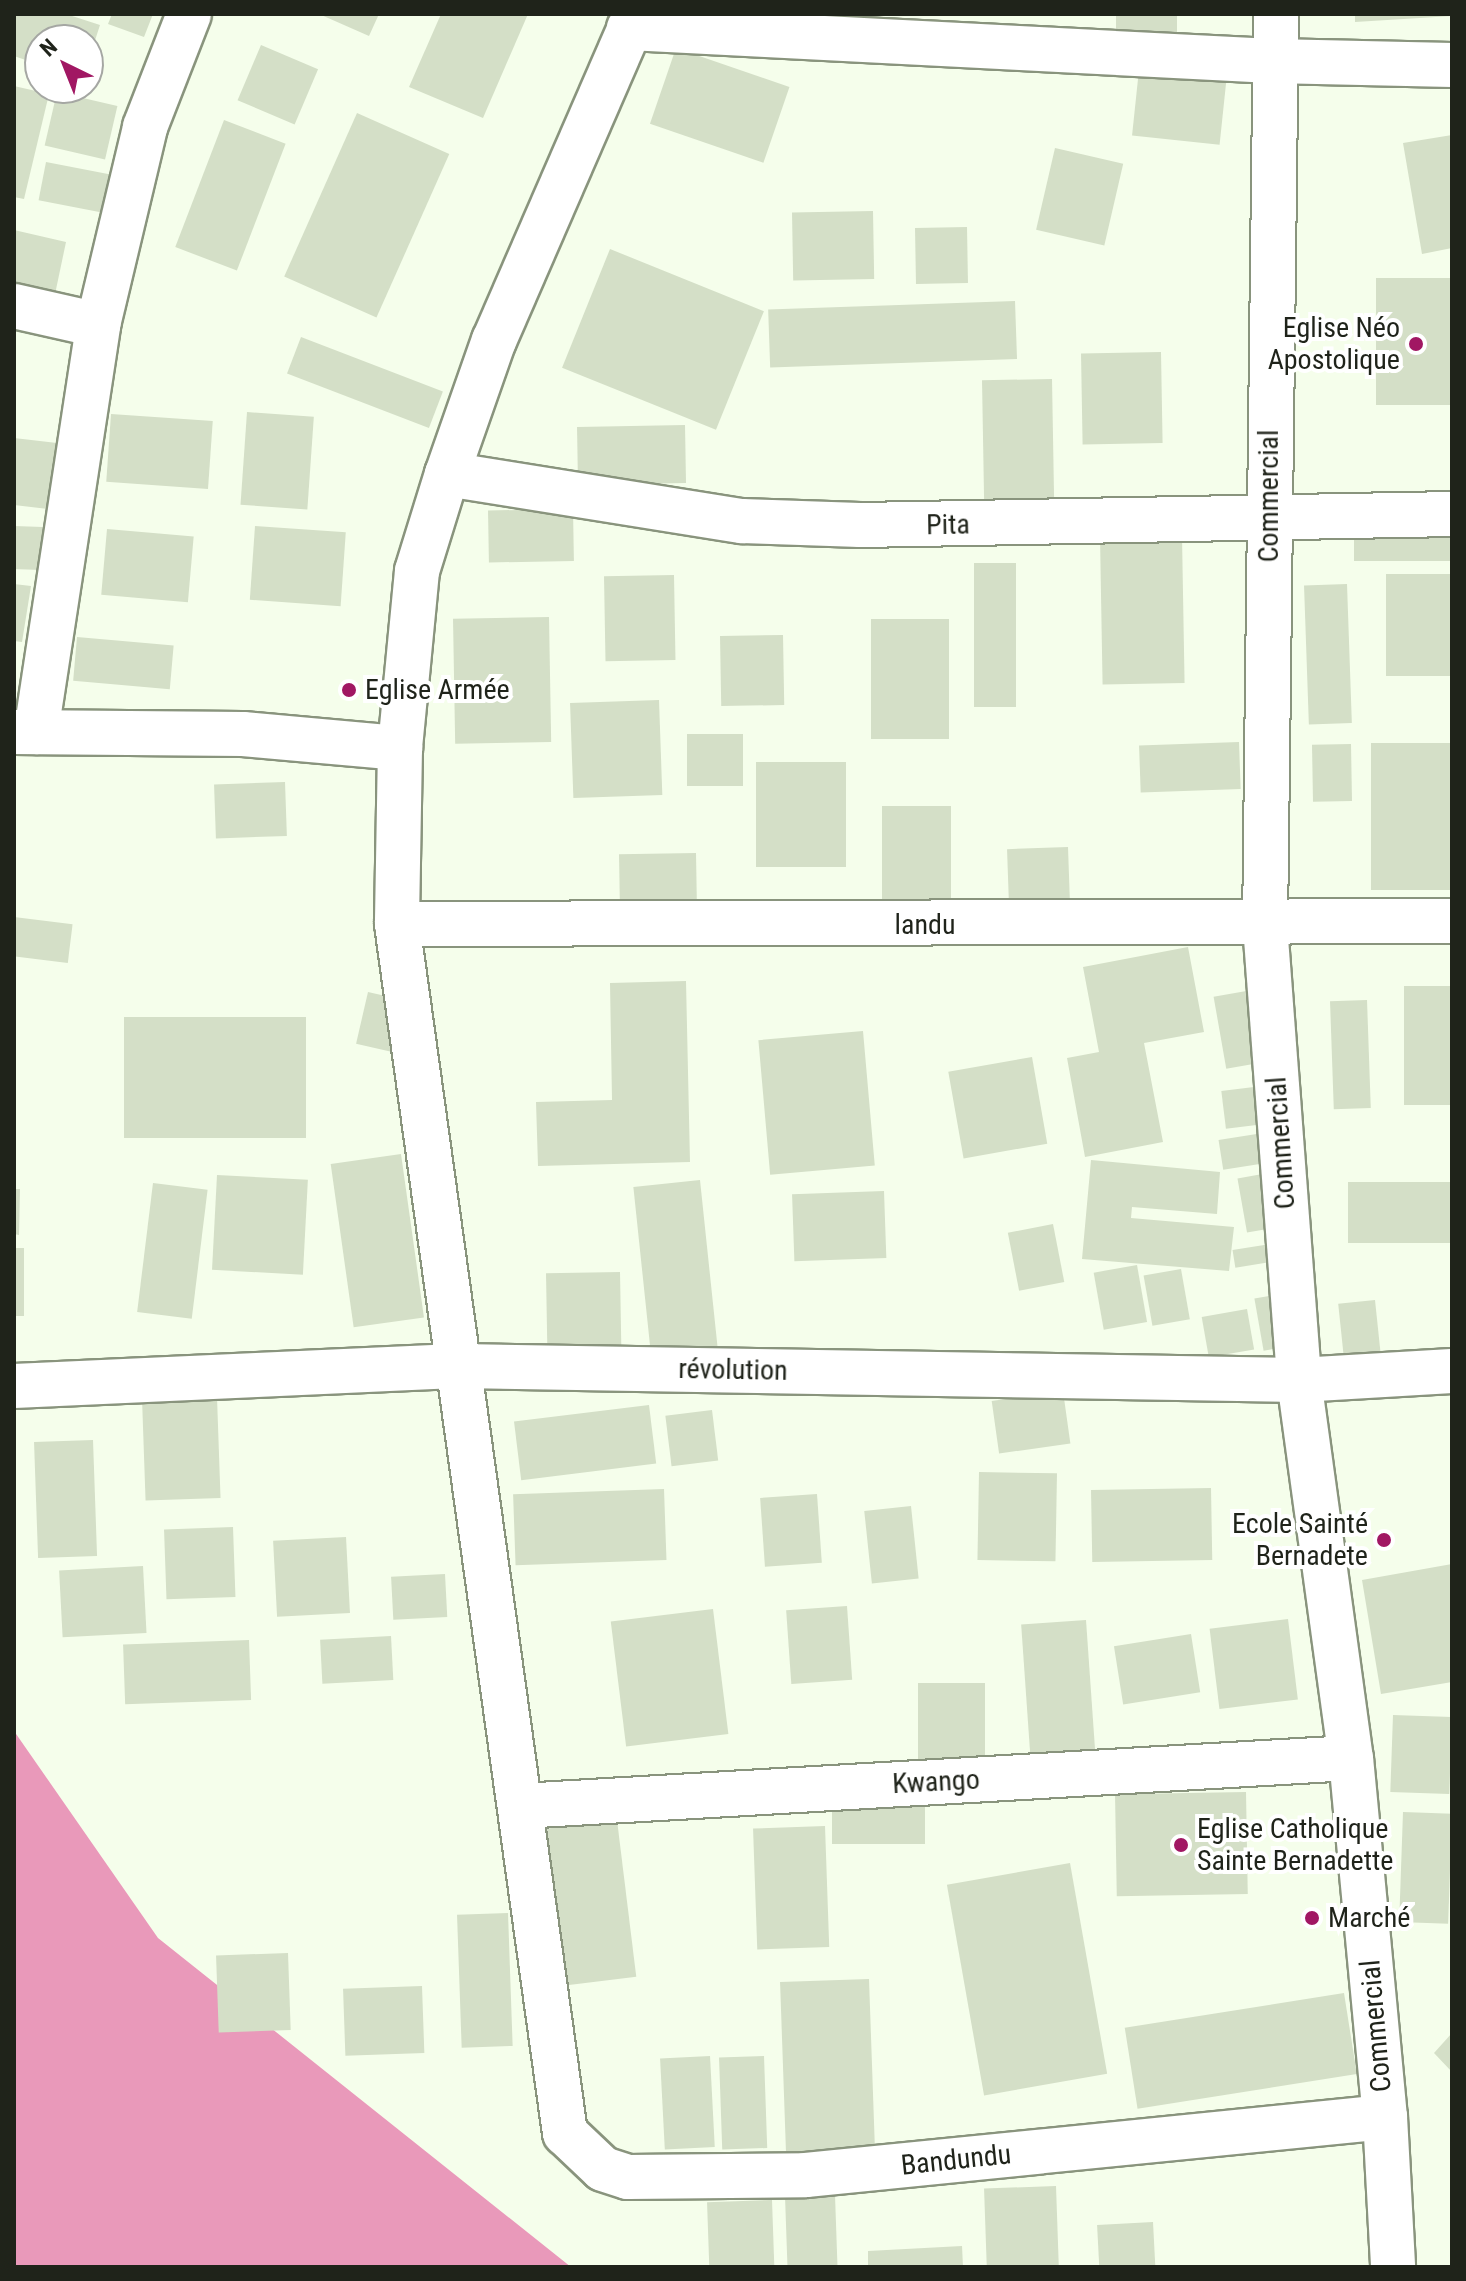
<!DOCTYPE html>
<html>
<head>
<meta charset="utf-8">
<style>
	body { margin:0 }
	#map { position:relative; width:1466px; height:2281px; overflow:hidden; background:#f5feeb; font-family:"Roboto Condensed",sans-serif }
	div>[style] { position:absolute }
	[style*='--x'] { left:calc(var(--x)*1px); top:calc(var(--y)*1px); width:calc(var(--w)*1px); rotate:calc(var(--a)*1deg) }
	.forest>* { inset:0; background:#e999ba }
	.building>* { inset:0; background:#d4dfc7; transform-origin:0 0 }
	.roads { filter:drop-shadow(2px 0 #89947d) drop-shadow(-2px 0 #89947d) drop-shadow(0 2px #89947d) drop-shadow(0 -2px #89947d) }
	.street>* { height:44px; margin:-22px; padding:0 22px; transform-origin:22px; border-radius:22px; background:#fff }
	.dots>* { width:22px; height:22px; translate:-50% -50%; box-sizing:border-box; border:4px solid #fff; border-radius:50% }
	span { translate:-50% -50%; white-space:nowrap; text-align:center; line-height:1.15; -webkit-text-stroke:8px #fff; paint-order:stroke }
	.poi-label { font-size:28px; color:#1f231a }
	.right { translate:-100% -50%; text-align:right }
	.left { translate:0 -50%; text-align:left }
	.street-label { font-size:28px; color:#1f231a }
	.frame { position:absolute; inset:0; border:16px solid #1f231a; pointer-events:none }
	.north { position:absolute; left:24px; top:24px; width:80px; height:80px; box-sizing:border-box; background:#fff; border:2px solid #a5a7a3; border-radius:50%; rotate:317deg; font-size:22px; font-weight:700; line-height:32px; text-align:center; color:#1f231a }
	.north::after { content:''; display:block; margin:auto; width:28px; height:36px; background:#a11763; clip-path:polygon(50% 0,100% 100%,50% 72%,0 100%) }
</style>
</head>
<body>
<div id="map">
	<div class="forest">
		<i style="clip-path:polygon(14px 1731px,158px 1938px,571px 2267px,14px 2267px)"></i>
	</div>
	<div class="building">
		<i style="clip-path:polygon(14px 14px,66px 14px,100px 25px,89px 59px,88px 40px,40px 40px,40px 65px,14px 56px)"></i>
		<i style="clip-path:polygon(112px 14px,153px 14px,144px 37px,108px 24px)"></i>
		<i style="clip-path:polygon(319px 14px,379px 14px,369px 36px)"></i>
		<i style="clip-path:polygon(441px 14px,528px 14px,483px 118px,409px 87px)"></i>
		<i style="left:1116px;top:14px;width:61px;height:19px"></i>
		<i style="clip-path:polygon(1355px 14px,1452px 14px,1452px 16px,1355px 22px)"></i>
		<i style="left:261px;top:45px;width:62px;height:60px;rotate:23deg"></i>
		<i style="left:676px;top:48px;width:120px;height:80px;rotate:19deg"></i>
		<i style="left:1140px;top:60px;width:88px;height:76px;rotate:6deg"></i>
		<i style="clip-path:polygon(14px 86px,49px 94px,24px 199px,14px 197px)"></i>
		<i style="left:57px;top:92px;width:62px;height:55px;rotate:13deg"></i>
		<i style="left:357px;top:113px;width:101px;height:179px;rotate:24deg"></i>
		<i style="left:224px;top:120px;width:66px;height:136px;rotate:21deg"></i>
		<i style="clip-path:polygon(1452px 135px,1452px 248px,1422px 254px,1403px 143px)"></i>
		<i style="left:1055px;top:148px;width:70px;height:84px;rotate:13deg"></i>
		<i style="left:46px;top:162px;width:75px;height:39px;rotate:11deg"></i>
		<i style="left:873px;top:211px;width:68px;height:81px;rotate:89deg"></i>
		<i style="left:967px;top:227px;width:56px;height:52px;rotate:89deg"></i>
		<i style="clip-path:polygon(14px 230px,66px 242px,54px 299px,14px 291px)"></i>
		<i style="left:610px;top:249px;width:166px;height:128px;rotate:22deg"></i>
		<i style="left:1452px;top:278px;width:127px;height:76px;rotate:90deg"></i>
		<i style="left:1015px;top:301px;width:58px;height:247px;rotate:88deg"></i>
		<i style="left:301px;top:337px;width:152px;height:39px;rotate:21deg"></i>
		<i style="left:1161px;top:352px;width:91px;height:80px;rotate:89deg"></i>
		<i style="left:1052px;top:379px;width:124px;height:70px;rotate:89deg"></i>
		<i style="left:247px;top:412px;width:67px;height:93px;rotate:4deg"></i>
		<i style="left:111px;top:414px;width:102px;height:68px;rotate:4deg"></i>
		<i style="left:685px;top:425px;width:58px;height:108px;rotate:89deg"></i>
		<i style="clip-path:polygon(14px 438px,57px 443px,48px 509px,14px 505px)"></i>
		<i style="left:573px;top:509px;width:52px;height:85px;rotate:89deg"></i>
		<i style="left:1452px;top:519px;width:42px;height:98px;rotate:90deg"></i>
		<i style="left:14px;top:526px;width:36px;height:43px;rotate:2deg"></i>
		<i style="left:255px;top:526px;width:91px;height:74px;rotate:4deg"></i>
		<i style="left:107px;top:529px;width:87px;height:66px;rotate:5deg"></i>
		<i style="left:1182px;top:536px;width:147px;height:82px;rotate:89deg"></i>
		<i style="left:974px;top:563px;width:42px;height:144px"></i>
		<i style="left:1452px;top:574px;width:102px;height:66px;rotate:90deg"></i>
		<i style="left:674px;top:575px;width:85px;height:70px;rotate:89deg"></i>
		<i style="clip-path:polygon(14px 584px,31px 586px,22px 642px,14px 641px)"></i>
		<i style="left:1347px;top:584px;width:139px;height:43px;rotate:88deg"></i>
		<i style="left:549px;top:617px;width:125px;height:96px;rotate:89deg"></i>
		<i style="left:949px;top:619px;width:120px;height:78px;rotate:90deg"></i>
		<i style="left:783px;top:635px;width:70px;height:63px;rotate:89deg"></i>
		<i style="left:77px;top:637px;width:97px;height:44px;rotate:5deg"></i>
		<i style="left:659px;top:700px;width:95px;height:89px;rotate:88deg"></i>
		<i style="left:687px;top:734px;width:56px;height:52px"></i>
		<i style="left:1239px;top:742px;width:47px;height:100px;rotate:88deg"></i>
		<i style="left:1452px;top:743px;width:147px;height:81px;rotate:90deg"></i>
		<i style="left:1351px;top:744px;width:57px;height:39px;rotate:89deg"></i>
		<i style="left:756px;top:762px;width:90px;height:105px"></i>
		<i style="left:285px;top:782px;width:54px;height:71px;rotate:88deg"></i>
		<i style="left:882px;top:806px;width:69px;height:96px"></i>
		<i style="left:1068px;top:847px;width:66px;height:61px;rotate:88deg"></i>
		<i style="left:696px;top:853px;width:58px;height:77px;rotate:89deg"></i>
		<i style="left:14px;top:917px;width:59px;height:39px;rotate:7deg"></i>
		<i style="clip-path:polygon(1188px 947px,1204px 1032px,1144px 1043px,1163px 1142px,1085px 1157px,1067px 1058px,1099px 1052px,1083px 967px)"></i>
		<i style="clip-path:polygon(686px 981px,690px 1162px,538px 1166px,536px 1102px,612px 1100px,610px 983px)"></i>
		<i style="left:1452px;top:986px;width:119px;height:48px;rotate:90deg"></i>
		<i style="left:1252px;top:990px;width:73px;height:39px;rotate:80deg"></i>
		<i style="left:368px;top:992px;width:35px;height:53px;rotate:13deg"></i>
		<i style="left:1367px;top:1000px;width:108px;height:37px;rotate:88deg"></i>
		<i style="left:124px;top:1017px;width:182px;height:121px"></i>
		<i style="left:863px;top:1031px;width:135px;height:105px;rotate:85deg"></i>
		<i style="left:1032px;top:1057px;width:88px;height:85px;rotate:80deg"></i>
		<i style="left:1262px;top:1086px;width:38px;height:41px;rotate:83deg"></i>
		<i style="left:1263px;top:1133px;width:30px;height:45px;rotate:81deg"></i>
		<i style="left:401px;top:1154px;width:165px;height:71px;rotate:82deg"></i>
		<i style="clip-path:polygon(1091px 1160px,1220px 1172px,1217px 1214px,1132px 1207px,1131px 1218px,1234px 1227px,1229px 1271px,1082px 1259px)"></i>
		<i style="left:1268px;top:1173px;width:55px;height:31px;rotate:80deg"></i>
		<i style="left:217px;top:1175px;width:91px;height:95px;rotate:3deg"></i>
		<i style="left:700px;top:1180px;width:167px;height:67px;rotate:84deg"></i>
		<i style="left:1452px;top:1182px;width:61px;height:104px;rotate:90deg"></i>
		<i style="left:153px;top:1183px;width:55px;height:130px;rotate:7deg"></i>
		<i style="clip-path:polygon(14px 1189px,20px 1189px,19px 1235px,14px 1234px)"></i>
		<i style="left:884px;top:1191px;width:67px;height:92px;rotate:88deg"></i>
		<i style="left:1053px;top:1224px;width:59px;height:46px;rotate:79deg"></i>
		<i style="left:1276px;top:1243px;width:18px;height:44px;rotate:81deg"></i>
		<i style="left:14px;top:1248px;width:10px;height:68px"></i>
		<i style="left:1137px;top:1265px;width:58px;height:44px;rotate:80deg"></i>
		<i style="left:1181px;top:1269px;width:51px;height:38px;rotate:80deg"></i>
		<i style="left:620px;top:1272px;width:76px;height:74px;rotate:89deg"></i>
		<i style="left:1280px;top:1294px;width:53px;height:26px;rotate:80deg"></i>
		<i style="left:1375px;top:1300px;width:60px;height:37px;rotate:84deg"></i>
		<i style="left:1247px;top:1309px;width:41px;height:46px;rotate:80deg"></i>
		<i style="left:1063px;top:1391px;width:53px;height:72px;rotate:82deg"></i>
		<i style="left:217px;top:1397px;width:101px;height:75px;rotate:88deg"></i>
		<i style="left:649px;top:1405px;width:59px;height:136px;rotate:83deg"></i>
		<i style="left:712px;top:1410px;width:51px;height:47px;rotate:83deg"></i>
		<i style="left:93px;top:1440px;width:116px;height:59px;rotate:88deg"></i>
		<i style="left:979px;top:1472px;width:78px;height:88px;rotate:1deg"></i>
		<i style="left:1211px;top:1488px;width:72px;height:120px;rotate:89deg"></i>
		<i style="left:664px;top:1489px;width:71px;height:151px;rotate:88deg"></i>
		<i style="left:817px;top:1494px;width:69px;height:57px;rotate:86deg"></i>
		<i style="left:911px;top:1506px;width:73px;height:47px;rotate:84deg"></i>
		<i style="left:233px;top:1527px;width:70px;height:69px;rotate:88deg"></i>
		<i style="left:346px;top:1537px;width:76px;height:73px;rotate:87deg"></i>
		<i style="clip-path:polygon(1452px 1564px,1452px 1682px,1381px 1694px,1362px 1580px)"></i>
		<i style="left:143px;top:1566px;width:67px;height:84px;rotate:87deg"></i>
		<i style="left:445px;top:1574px;width:43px;height:54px;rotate:87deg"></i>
		<i style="left:847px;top:1606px;width:74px;height:61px;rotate:86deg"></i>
		<i style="left:713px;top:1609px;width:126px;height:103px;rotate:83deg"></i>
		<i style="left:1288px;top:1619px;width:81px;height:79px;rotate:83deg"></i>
		<i style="left:1086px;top:1620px;width:144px;height:65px;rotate:86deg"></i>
		<i style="left:1191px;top:1634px;width:59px;height:78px;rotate:81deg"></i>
		<i style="left:391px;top:1636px;width:44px;height:71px;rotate:87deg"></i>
		<i style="left:249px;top:1640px;width:60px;height:126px;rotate:88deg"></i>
		<i style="left:985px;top:1683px;width:83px;height:67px;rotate:90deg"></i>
		<i style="left:1393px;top:1715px;width:59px;height:77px;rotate:2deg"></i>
		<i style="left:1246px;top:1792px;width:102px;height:131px;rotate:89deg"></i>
		<i style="left:925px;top:1798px;width:46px;height:93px;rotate:90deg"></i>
		<i style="left:1403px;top:1812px;width:49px;height:110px;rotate:2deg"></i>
		<i style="left:617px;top:1820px;width:158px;height:74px;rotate:83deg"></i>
		<i style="left:825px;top:1826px;width:121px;height:72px;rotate:88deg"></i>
		<i style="left:1070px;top:1863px;width:214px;height:125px;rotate:80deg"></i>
		<i style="left:508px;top:1913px;width:133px;height:51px;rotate:88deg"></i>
		<i style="left:288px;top:1953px;width:77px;height:72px;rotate:88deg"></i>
		<i style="left:869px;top:1979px;width:179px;height:89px;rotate:88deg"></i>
		<i style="left:422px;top:1986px;width:67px;height:79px;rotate:88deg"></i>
		<i style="left:1344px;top:1993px;width:82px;height:222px;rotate:81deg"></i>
		<i style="clip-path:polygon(1452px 2033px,1452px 2072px,1434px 2053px)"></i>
		<i style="left:710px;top:2056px;width:91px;height:50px;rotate:87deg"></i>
		<i style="left:764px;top:2056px;width:92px;height:45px;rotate:88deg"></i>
		<i style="left:1056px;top:2186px;width:81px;height:72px;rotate:88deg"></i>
		<i style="left:835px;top:2195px;width:72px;height:50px;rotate:88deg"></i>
		<i style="left:772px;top:2200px;width:67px;height:65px;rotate:88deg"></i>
		<i style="left:1153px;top:2222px;width:45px;height:56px;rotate:87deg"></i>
		<i style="clip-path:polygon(962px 2246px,963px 2267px,868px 2267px,868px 2251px)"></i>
	</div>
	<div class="roads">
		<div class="street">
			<i style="--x:636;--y:14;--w:356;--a:113.5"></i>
			<i style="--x:494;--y:340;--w:142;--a:109.3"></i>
			<i style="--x:447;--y:474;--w:102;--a:107.2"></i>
			<i style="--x:417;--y:571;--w:178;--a:95.5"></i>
			<i style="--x:400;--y:748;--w:176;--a:91"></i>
			<i style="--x:397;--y:924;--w:1221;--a:82.09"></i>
			<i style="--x:565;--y:2133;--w:52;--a:43.5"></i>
			<i style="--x:603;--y:2169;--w:26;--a:18"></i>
			<i style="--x:628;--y:2177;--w:178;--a:-0.6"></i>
			<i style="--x:806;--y:2175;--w:582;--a:-5.72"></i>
			<i style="--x:1276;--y:14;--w:911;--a:90.69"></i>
			<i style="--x:1265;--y:925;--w:456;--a:85.7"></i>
			<i style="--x:1299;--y:1380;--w:382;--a:82.2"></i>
			<i style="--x:1351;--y:1758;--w:361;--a:84.6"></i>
			<i style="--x:1385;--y:2117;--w:150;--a:86.9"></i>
			<i style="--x:629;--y:28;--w:644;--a:2.94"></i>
			<i style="--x:1272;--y:61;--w:180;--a:1.3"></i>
			<i style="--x:14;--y:306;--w:86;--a:12.7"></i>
			<i style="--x:447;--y:474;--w:299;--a:9.1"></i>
			<i style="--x:742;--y:521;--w:118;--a:1.9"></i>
			<i style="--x:860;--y:525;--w:592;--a:-1.06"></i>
			<i style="--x:14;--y:732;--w:229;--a:0.5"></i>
			<i style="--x:243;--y:734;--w:158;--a:5.1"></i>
			<i style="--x:36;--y:732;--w:412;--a:-81.3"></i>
			<i style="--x:98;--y:325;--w:204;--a:-76.6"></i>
			<i style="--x:145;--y:127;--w:121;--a:-68.7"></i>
			<i style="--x:397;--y:924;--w:1055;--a:-0.16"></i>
			<i style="--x:14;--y:1386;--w:447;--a:-2.6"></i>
			<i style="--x:461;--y:1366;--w:838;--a:0.96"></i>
			<i style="--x:1299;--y:1380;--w:153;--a:-3.4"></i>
			<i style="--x:521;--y:1806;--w:831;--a:-3.31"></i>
		</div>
	</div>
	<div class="dots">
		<i style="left:1416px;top:344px;background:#a11763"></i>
		<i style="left:349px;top:690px;background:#a11763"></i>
		<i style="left:1384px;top:1540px;background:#a11763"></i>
		<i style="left:1181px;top:1845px;background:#a11763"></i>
		<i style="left:1312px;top:1918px;background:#a11763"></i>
	</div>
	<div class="poi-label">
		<span class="right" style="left:1400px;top:344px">Eglise Néo<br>Apostolique</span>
		<span class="left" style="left:365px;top:690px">Eglise Armée</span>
		<span class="right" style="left:1368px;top:1540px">Ecole Sainté<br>Bernadete</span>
		<span class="left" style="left:1197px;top:1845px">Eglise Catholique<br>Sainte Bernadette</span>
		<span class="left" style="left:1328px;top:1918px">Marché</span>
	</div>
	<div class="street-label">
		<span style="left:1269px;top:496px;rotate:-90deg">Commercial</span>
		<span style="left:948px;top:525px;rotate:-1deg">Pita</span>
		<span style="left:925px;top:925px">landu</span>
		<span style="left:1281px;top:1143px;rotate:-94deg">Commercial</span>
		<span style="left:733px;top:1370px;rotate:1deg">révolution</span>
		<span style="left:936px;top:1782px;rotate:-3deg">Kwango</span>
		<span style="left:1376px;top:2026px;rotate:-95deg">Commercial</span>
		<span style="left:956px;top:2160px;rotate:-6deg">Bandundu</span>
	</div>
	<div class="frame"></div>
	<div class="north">N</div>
</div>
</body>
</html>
